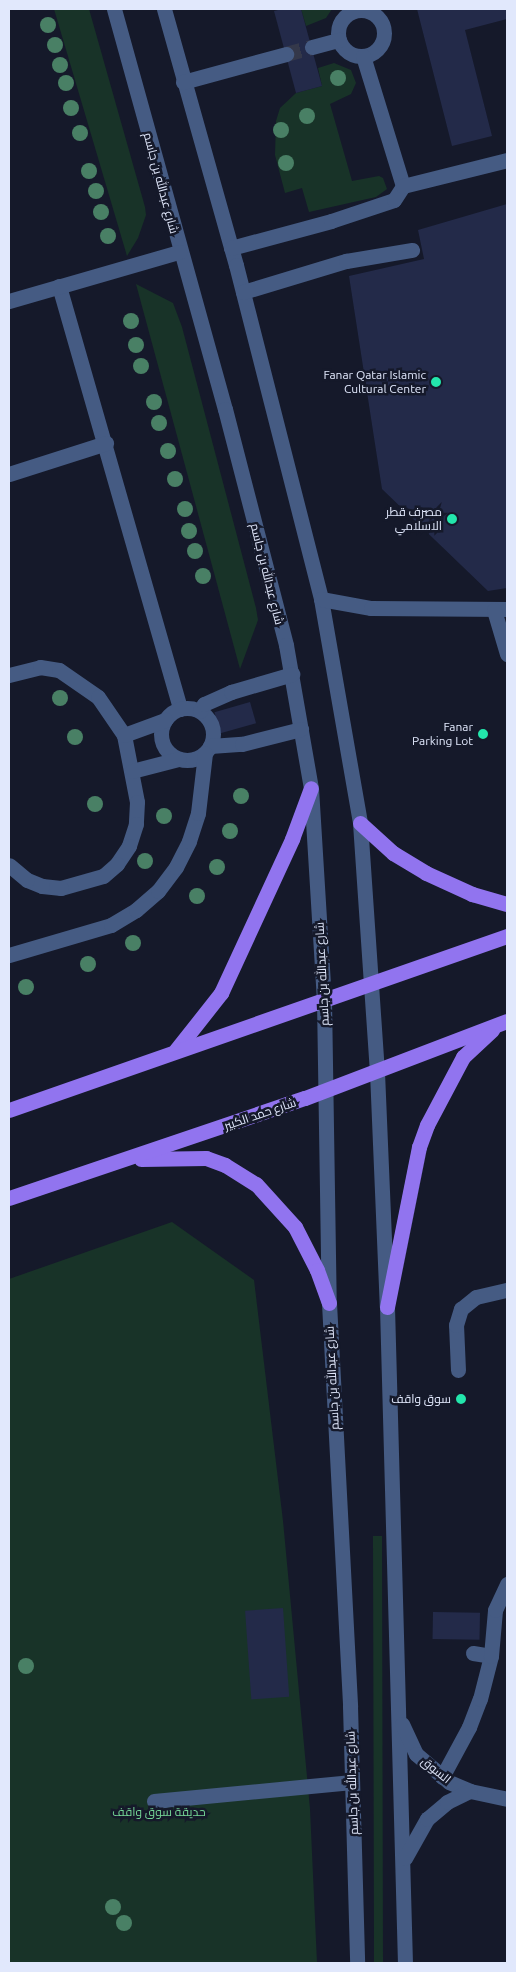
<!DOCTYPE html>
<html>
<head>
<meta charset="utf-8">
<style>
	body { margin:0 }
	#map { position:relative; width:516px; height:1972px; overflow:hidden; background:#15192a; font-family:Ubuntu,Cairo,sans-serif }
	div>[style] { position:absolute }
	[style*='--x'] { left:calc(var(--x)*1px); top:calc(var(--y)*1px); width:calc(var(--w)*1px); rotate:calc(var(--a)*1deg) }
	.green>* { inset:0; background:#183328 }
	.building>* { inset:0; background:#232a49; transform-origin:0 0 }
	.minor-tunnel>* { height:15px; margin-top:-7.5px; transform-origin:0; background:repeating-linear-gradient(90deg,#34384a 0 15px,transparent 0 23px) }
	.minor>* { height:15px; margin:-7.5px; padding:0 7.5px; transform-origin:7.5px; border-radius:7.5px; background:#455b83 }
	.minor>.ring { margin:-7.5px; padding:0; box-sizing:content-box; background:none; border:15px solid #455b83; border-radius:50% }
	.major>* { height:15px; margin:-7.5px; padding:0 7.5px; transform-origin:7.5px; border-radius:7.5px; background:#9174ef }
	.trees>* { width:16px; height:16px; margin:-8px; border-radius:50%; background:#498065 }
	.dots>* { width:14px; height:14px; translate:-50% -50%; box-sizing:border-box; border:2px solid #15192a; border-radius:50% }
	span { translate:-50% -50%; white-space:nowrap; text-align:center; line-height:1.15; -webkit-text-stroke:5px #15192a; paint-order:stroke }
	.street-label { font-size:12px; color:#e1e8fc }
	.poi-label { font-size:12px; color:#e1e8fc }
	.right { translate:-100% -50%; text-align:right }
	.park-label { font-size:12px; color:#74d596 }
	.frame { position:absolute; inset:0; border:10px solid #e1e8fc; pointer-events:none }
</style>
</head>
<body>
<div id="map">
	<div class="green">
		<i style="clip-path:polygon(54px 9px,89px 9px,145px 207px,146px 215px,138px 238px,127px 256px)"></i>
		<i style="clip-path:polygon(301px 9px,332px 9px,326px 18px,306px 26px)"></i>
		<i style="clip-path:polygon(334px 63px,351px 70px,356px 83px,351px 94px,330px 104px,352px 181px,379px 176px,383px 178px,387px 189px,376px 197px,309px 212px,302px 188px,285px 193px,275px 155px,276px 121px,280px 108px,296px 93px,322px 86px,318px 68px)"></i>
		<i style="clip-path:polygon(136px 284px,173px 303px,182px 327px,256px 608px,258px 620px,240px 669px)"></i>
		<i style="clip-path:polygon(172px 1222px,254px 1280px,283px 1521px,310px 1809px,317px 1963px,9px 1963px,9px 1279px)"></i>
		<i style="clip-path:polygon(373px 1536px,382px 1536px,383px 1963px,374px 1963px,374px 1952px)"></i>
	</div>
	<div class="building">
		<i style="clip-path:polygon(282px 9px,301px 9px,322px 86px,296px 93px,274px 11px)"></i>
		<i style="clip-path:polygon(417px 9px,507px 9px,507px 19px,465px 30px,492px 136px,452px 146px)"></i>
		<i style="clip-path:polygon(507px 204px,507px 588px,488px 591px,382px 489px,349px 276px,424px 259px,418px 230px)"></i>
		<i style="left:250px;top:702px;width:22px;height:37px;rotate:74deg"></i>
		<i style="left:283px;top:1608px;width:89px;height:38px;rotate:86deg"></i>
		<i style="left:433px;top:1612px;width:47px;height:27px;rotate:1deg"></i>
	</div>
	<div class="minor-tunnel">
		<i style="--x:286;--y:54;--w:27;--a:-15"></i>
	</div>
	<div class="minor">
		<i style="--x:114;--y:9;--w:415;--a:74.5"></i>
		<i style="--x:225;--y:409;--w:244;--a:75.5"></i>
		<i style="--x:286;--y:645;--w:145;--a:80.1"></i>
		<i style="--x:311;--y:788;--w:212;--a:86.5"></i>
		<i style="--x:324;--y:1000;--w:303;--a:89.1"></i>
		<i style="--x:329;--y:1303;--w:404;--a:87"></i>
		<i style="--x:350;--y:1706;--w:257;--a:88.4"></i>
		<i style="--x:164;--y:9;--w:266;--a:74.3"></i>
		<i style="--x:236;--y:265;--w:345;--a:75.7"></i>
		<i style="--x:321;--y:599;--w:227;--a:80.1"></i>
		<i style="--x:360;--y:823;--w:250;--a:86.1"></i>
		<i style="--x:377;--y:1072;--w:235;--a:87.6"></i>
		<i style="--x:387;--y:1307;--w:656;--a:88.43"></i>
		<i class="ring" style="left:338px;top:10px;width:31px;height:31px"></i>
		<i style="--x:312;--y:47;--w:28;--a:-15"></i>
		<i style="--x:363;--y:56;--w:136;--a:72.9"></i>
		<i style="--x:183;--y:82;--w:107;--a:-15.2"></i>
		<i style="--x:231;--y:248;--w:104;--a:-15.1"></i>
		<i style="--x:331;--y:221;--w:66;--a:-18.4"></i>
		<i style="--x:394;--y:200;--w:17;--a:-57"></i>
		<i style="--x:403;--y:186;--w:107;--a:-14"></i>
		<i style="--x:59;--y:286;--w:440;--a:74"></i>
		<i style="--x:243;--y:292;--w:108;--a:-16.8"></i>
		<i style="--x:346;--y:261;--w:67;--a:-9.5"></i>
		<i style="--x:9;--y:301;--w:177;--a:-16.1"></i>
		<i style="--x:9;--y:474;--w:102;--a:-17.7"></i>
		<i style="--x:321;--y:599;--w:51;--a:10.2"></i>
		<i style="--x:371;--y:608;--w:136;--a:0.4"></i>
		<i style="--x:494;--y:610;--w:46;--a:73.5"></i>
		<i style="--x:9;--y:675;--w:32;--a:-14"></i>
		<i style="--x:40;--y:667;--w:19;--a:9"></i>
		<i style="--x:59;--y:670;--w:47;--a:34.7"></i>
		<i style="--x:98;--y:697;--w:46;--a:55.6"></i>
		<i style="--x:124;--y:735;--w:68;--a:79"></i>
		<i style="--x:137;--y:802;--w:22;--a:93"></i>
		<i style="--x:136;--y:824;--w:23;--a:108"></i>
		<i style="--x:129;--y:846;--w:22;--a:124"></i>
		<i style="--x:117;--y:864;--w:18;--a:139"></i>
		<i style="--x:103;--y:876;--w:44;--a:164.1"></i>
		<i style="--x:61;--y:888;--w:19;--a:-174"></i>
		<i style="--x:42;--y:886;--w:16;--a:-158"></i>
		<i style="--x:27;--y:880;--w:23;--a:-140"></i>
		<i class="ring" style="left:161px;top:708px;width:37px;height:37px"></i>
		<i style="--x:200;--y:711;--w:8;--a:-60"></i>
		<i style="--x:204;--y:704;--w:30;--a:-24"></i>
		<i style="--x:231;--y:692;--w:64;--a:-16.4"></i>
		<i style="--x:124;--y:735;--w:44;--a:-20.1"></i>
		<i style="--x:210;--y:746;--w:32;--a:-4"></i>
		<i style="--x:242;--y:744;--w:61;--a:-14.3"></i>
		<i style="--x:132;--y:771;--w:48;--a:-14.6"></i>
		<i style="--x:9;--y:955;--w:106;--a:-16.4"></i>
		<i style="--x:111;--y:925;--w:29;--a:-31"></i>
		<i style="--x:136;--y:910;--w:29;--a:-41"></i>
		<i style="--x:158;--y:891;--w:30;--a:-53"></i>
		<i style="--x:176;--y:867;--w:29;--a:-63"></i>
		<i style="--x:189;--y:841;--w:29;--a:-72"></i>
		<i style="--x:198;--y:813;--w:60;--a:-83.3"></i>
		<i style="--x:458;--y:1370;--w:45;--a:-92.5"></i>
		<i style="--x:456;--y:1325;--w:17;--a:-73"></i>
		<i style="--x:461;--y:1309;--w:19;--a:-39"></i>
		<i style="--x:476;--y:1297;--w:32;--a:-13"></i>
		<i style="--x:473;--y:1653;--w:18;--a:9"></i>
		<i style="--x:402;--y:1724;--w:33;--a:65"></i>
		<i style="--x:416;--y:1754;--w:43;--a:40.3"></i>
		<i style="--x:449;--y:1782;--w:23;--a:23"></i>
		<i style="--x:470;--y:1791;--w:38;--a:12"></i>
		<i style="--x:442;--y:1777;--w:57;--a:-61.6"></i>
		<i style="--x:469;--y:1727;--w:30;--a:-69"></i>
		<i style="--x:480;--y:1699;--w:44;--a:-75.7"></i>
		<i style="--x:491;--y:1656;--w:46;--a:-85"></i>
		<i style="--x:495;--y:1610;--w:29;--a:-65"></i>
		<i style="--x:154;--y:1801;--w:199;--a:-5.5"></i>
		<i style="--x:405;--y:1858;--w:45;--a:-60.6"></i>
		<i style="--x:427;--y:1819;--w:26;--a:-40"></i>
		<i style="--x:447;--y:1802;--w:25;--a:-26"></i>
	</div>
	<div class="major">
		<i style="--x:360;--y:823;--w:45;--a:42.3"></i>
		<i style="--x:393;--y:853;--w:39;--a:31"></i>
		<i style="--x:426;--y:873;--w:51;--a:24.5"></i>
		<i style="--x:472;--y:894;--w:36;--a:16"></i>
		<i style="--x:176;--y:1050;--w:73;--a:-51.7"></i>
		<i style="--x:221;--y:993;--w:170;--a:-65.2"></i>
		<i style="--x:292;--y:839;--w:54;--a:-69.6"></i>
		<i style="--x:9;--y:1110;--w:528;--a:-19.26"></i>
		<i style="--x:141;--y:1159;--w:65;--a:-0.9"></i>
		<i style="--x:206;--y:1158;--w:20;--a:20"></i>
		<i style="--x:225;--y:1165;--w:36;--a:32"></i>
		<i style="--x:256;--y:1184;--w:58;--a:47.8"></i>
		<i style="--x:295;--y:1227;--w:48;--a:62.9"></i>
		<i style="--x:317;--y:1270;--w:35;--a:70"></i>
		<i style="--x:9;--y:1198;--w:312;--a:-18.7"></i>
		<i style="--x:305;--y:1098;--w:216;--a:-20.9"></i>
		<i style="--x:387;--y:1307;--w:163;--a:-78.7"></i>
		<i style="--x:419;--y:1147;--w:23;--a:-70"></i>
		<i style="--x:427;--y:1125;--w:77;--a:-62.1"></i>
		<i style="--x:463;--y:1057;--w:40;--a:-43"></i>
	</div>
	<div class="trees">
		<i style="left:48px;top:25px"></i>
		<i style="left:55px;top:45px"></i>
		<i style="left:60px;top:65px"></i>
		<i style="left:338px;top:78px"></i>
		<i style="left:66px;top:83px"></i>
		<i style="left:71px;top:108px"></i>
		<i style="left:307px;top:116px"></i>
		<i style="left:281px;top:130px"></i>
		<i style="left:80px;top:133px"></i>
		<i style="left:286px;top:163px"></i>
		<i style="left:89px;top:171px"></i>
		<i style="left:96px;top:191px"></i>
		<i style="left:101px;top:212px"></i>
		<i style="left:108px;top:236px"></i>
		<i style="left:131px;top:321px"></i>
		<i style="left:136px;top:345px"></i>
		<i style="left:141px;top:366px"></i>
		<i style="left:154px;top:402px"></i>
		<i style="left:159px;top:423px"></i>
		<i style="left:168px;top:451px"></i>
		<i style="left:175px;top:479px"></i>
		<i style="left:185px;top:509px"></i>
		<i style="left:189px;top:531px"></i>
		<i style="left:195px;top:551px"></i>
		<i style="left:203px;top:576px"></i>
		<i style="left:60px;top:698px"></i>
		<i style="left:75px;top:737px"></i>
		<i style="left:241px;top:796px"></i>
		<i style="left:95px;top:804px"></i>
		<i style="left:164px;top:816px"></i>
		<i style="left:230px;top:831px"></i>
		<i style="left:145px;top:861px"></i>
		<i style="left:217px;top:867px"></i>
		<i style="left:197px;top:896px"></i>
		<i style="left:133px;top:943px"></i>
		<i style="left:88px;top:964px"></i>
		<i style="left:26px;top:987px"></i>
		<i style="left:26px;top:1666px"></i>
		<i style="left:113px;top:1907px"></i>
		<i style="left:124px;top:1923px"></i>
	</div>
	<div class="dots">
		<i style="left:436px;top:382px;background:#23e6ac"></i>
		<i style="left:452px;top:519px;background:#23e6ac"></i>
		<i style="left:483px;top:734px;background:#23e6ac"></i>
		<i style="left:461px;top:1399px;background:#23e6ac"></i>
	</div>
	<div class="street-label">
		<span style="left:161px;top:183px;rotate:75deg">شارع عبدالله بن جاسم</span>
		<span style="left:267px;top:574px;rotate:76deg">شارع عبدالله بن جاسم</span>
		<span style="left:322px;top:974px;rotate:-93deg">شارع عبدالله بن جاسم</span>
		<span style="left:260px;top:1114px;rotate:-19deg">شارع حمد الكبير</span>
		<span style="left:332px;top:1378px;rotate:-93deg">شارع عبدالله بن جاسم</span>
		<span style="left:436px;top:1770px;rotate:39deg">السوق</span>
		<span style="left:352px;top:1783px;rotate:-92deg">شارع عبدالله بن جاسم</span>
	</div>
	<div class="poi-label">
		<span class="right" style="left:426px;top:382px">Fanar Qatar Islamic<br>Cultural Center</span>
		<span class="right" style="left:442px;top:519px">مصرف قطر<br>الاسلامي</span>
		<span class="right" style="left:473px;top:734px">Fanar<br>Parking Lot</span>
		<span class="right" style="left:451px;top:1399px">سوق واقف</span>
	</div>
	<div class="park-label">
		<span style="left:159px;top:1812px">حديقة سوق واقف</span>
	</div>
	<div class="frame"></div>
</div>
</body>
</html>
